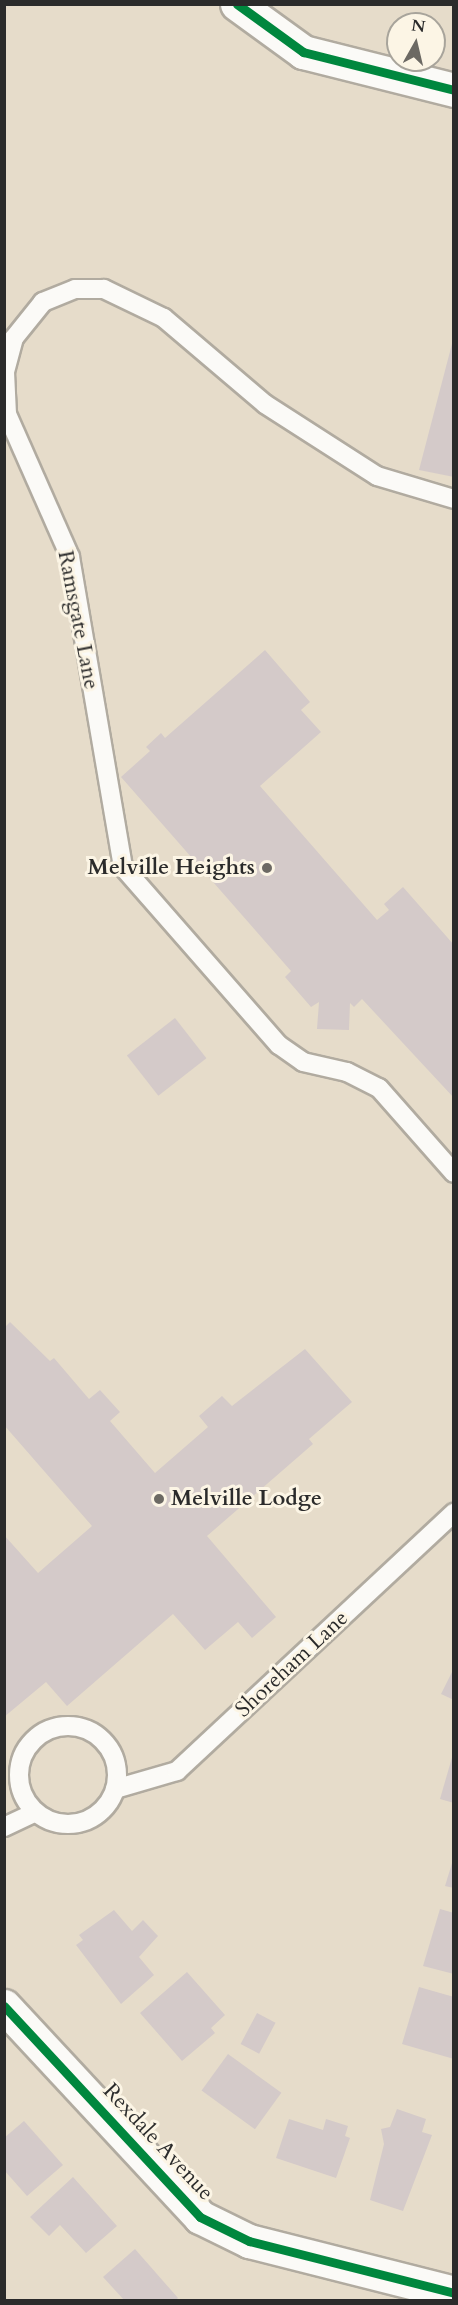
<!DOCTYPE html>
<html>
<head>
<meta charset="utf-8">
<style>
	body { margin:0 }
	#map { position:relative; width:458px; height:2305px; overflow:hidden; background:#e6dcca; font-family:Cardo,serif }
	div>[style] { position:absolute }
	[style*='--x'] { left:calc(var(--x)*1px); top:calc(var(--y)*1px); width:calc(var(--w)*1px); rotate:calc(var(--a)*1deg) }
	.building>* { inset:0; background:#d4cac9; transform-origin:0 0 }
	.roads { filter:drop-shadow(2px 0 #b1aba0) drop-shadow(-2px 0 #b1aba0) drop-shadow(0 2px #b1aba0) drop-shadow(0 -2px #b1aba0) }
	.service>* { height:18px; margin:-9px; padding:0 9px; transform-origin:9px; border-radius:9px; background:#fbfaf7 }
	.service>.ring { margin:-9px; padding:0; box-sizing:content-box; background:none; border:18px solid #fbfaf7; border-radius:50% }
	.minor>* { height:33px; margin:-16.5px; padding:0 16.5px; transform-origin:16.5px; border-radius:16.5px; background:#fbfaf7 }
	.cycleway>* { height:9px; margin:-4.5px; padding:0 4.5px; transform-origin:4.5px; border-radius:4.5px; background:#00873e }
	.dots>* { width:16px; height:16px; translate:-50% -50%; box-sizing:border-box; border:3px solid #fcf5e5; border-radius:50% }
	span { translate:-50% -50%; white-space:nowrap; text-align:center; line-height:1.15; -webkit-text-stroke:6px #fcf5e5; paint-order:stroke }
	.street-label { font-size:22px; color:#2b2b2b }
	.poi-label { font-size:22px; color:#2b2b2b; font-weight:700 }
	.right { translate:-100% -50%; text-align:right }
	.left { translate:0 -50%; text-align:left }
	.frame { position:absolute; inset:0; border:6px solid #2b2b2b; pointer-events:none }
	.north { position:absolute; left:386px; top:12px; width:60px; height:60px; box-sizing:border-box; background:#fcf5e5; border:2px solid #a8a49b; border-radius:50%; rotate:8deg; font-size:16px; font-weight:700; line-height:24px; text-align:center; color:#2b2b2b }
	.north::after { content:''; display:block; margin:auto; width:21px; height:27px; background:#6c6963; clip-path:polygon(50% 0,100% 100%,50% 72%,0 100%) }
</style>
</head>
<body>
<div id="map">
	<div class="building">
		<i style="clip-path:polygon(453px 340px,454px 340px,454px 477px,419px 470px)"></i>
		<i style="clip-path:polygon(265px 650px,310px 702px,301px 710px,321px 732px,260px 786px,377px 920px,389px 910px,384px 904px,403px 887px,454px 945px,454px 1098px,362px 999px,354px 1007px,350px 1003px,349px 1030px,317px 1029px,319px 1002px,311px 1007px,285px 977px,291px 971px,121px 777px,150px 751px,146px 747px,161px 733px,165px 738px)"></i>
		<i style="left:175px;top:1018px;width:51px;height:61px;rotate:52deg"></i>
		<i style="clip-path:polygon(10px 1322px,50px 1361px,54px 1358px,89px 1399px,100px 1390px,120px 1412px,110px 1421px,155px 1473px,208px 1427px,199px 1416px,222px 1396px,232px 1406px,305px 1349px,352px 1402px,309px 1439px,313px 1444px,207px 1536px,276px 1617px,252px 1638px,238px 1622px,205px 1650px,173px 1614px,67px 1706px,46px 1682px,4px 1717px,4px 1535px,38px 1573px,92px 1526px,4px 1425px,4px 1328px)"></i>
		<i style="clip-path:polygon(454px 1668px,454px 1700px,441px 1694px)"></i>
		<i style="clip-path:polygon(453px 1754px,454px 1754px,454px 1803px,440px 1799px)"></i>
		<i style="clip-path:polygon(453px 1860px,454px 1860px,454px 1888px,445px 1886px)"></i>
		<i style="clip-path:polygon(440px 1909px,454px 1913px,454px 1974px,423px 1966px)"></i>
		<i style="clip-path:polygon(114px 1910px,132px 1931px,143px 1920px,158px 1936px,139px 1957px,154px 1975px,121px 2004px,76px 1945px,83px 1940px,79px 1935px)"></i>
		<i style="clip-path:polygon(187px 1972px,225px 2015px,211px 2028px,215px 2033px,182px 2061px,140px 2013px)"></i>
		<i style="clip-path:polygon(419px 1987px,454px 1997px,454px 2059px,402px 2044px)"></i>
		<i style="left:257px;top:2013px;width:21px;height:35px;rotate:28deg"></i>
		<i style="left:228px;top:2054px;width:66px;height:45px;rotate:36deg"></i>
		<i style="clip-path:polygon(397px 2109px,426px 2119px,422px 2132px,432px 2135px,403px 2211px,370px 2200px,384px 2144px,381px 2129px,390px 2127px)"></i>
		<i style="clip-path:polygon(289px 2119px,323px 2130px,326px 2119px,348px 2126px,345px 2136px,350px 2138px,336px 2178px,276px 2158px)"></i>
		<i style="clip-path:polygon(24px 2121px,63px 2165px,27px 2196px,4px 2170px,4px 2138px)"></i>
		<i style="clip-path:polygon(73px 2177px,117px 2226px,86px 2253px,60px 2225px,49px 2236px,30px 2217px)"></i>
		<i style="clip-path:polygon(135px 2249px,178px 2298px,176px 2300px,124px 2300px,103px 2277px)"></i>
	</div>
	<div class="roads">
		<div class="service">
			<i style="--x:454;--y:499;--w:80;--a:-163.4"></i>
			<i style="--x:377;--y:476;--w:133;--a:-147.3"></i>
			<i style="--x:265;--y:404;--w:133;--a:-139.6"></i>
			<i style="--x:164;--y:318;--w:67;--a:-154.2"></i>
			<i style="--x:104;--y:289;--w:29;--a:180"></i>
			<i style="--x:75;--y:289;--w:35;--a:158"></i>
			<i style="--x:43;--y:302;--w:46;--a:128.9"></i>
			<i style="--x:14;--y:338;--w:35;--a:105"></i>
			<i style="--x:5;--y:372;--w:42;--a:87.3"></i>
			<i style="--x:7;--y:414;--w:156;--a:66.2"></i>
			<i style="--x:70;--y:557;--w:314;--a:80.3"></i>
			<i style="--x:123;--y:867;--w:237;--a:48.8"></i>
			<i style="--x:279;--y:1045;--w:29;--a:35"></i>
			<i style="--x:303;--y:1062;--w:45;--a:12.8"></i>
			<i style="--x:347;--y:1072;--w:36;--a:27"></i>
			<i style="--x:379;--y:1088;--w:113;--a:48.6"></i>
			<i class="ring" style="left:19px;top:1726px;width:80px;height:80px"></i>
			<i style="--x:115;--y:1789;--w:65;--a:-16.2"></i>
			<i style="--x:177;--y:1771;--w:379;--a:-43"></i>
			<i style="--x:4;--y:1827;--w:35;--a:-25"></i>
		</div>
		<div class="minor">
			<i style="--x:237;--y:4;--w:82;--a:36"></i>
			<i style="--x:303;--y:52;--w:156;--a:14.1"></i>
			<i style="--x:4;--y:2006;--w:288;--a:47.1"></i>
			<i style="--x:200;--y:2217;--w:55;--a:26.1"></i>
			<i style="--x:249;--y:2241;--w:211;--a:14.2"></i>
		</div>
	</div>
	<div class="cycleway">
		<i style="--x:237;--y:4;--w:82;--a:36"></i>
		<i style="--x:303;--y:52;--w:156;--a:14.1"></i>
		<i style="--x:4;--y:2006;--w:288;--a:47.1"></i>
		<i style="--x:200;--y:2217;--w:55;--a:26.1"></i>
		<i style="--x:249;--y:2241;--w:211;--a:14.2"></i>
	</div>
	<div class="dots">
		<i style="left:267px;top:868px;background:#6c6963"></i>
		<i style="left:159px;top:1499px;background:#6c6963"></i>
	</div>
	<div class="street-label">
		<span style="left:78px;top:620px;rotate:79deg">Ramsgate Lane</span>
		<span style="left:292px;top:1664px;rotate:-43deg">Shoreham Lane</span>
		<span style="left:158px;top:2142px;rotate:47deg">Rexdale Avenue</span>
	</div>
	<div class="poi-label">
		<span class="right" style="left:255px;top:868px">Melville Heights</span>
		<span class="left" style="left:171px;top:1499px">Melville Lodge</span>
	</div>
	<div class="frame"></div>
	<div class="north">N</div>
</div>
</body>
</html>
